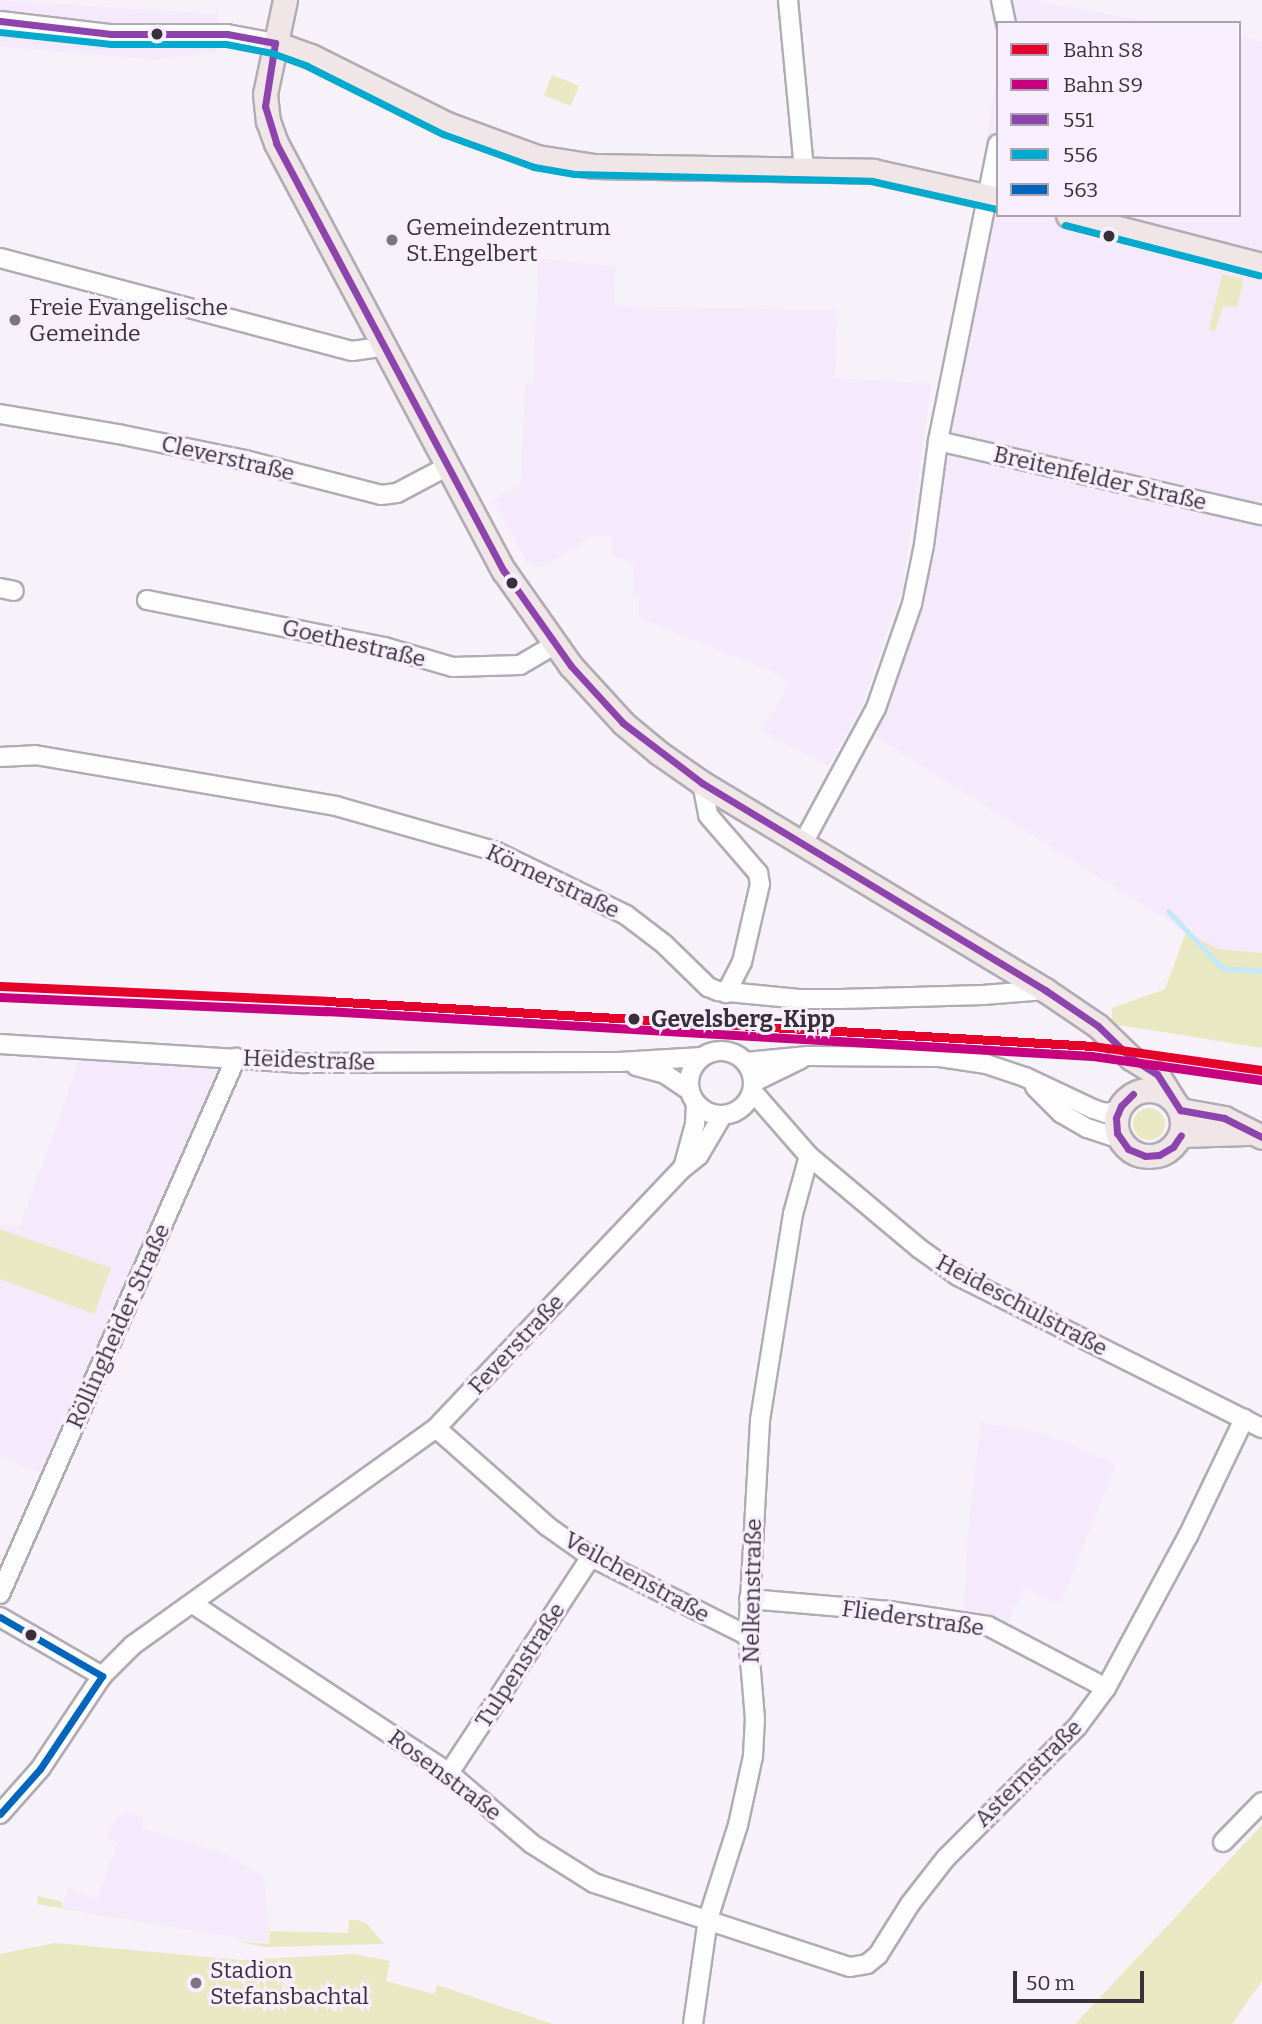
<!DOCTYPE html>
<html>
<head>
<meta charset="utf-8">
<style>
	body { margin:0 }
	#map { position:relative; width:1262px; height:2024px; overflow:hidden; background:#f7f2fa; font-family:Bitter,serif }
	div>[style] { position:absolute }
	[style*='--x'] { left:calc(var(--x)*1px); top:calc(var(--y)*1px); width:calc(var(--w)*1px); rotate:calc(var(--a)*1deg) }
	.built>* { inset:0; background:#f4eafc }
	.green>* { inset:0; background:#e8e9c2; transform-origin:0 0 }
	.round { border-radius:50% }
	.stream>* { height:5px; margin:-2.5px; padding:0 2.5px; transform-origin:2.5px; border-radius:2.5px; background:#c2e8fa }
	.roads { filter:drop-shadow(2px 0 #b0acb4) drop-shadow(-2px 0 #b0acb4) drop-shadow(0 2px #b0acb4) drop-shadow(0 -2px #b0acb4) }
	.minor>* { height:18px; margin:-9px; padding:0 9px; transform-origin:9px; border-radius:9px; background:#fefdfe }
	.minor>.ring { margin:-9px; padding:0; box-sizing:content-box; background:none; border:18px solid #fefdfe; border-radius:50% }
	.major>* { height:23px; margin:-11.5px; padding:0 11.5px; transform-origin:11.5px; border-radius:11.5px; background:#f0e5e7 }
	.major>.ring { margin:-11.5px; padding:0; box-sizing:content-box; background:none; border:23px solid #f0e5e7; border-radius:50% }
	.bus-1>* { height:7px; margin:-3.5px; padding:0 3.5px; transform-origin:3.5px; border-radius:3.5px; background:#8e44ad }
	.bus-2>* { height:7px; margin:-3.5px; padding:0 3.5px; transform-origin:3.5px; border-radius:3.5px; background:#00a9ce }
	.bus-3>* { height:7px; margin:-3.5px; padding:0 3.5px; transform-origin:3.5px; border-radius:3.5px; background:#0065bd }
	.rail-1>* { height:9px; margin:-4.5px; padding:0 4.5px; transform-origin:4.5px; border-radius:4.5px; background:#e4002b }
	.rail-2>* { height:9px; margin:-4.5px; padding:0 4.5px; transform-origin:4.5px; border-radius:4.5px; background:#c7007f }
	.dots>* { width:19px; height:19px; translate:-50% -50%; box-sizing:border-box; border:4px solid #f7effe; border-radius:50% }
	span { translate:-50% -50%; white-space:nowrap; text-align:center; line-height:1.15; -webkit-text-stroke:6px #f7effe; paint-order:stroke }
	.poi-label { font-size:23px; color:#36313b }
	.left { translate:0 -50%; text-align:left }
	.street-label { font-size:23px; color:#36313b }
	.stop-label { font-size:23px; color:#36313b; font-weight:700 }
	.legend { position:absolute; left:996px; top:21px; width:245px; height:196px; box-sizing:border-box; background:#f7effe; border:2px solid #aaa3b0; margin:0; padding:9px 12px; list-style:none; font-size:21px; color:#36313b }
	.legend li { display:flex; align-items:center; gap:14px; height:35px }
	.legend b { width:35px; border:2px solid #aaa3b0 }
	.scale { position:absolute; left:1013px; top:1971px; width:131px; height:32px; box-sizing:border-box; border:4px solid #36313b; border-top:0; padding-left:9px; font-size:21px; line-height:24px; white-space:nowrap; color:#36313b; -webkit-text-stroke:5px #f7effe; paint-order:stroke }
</style>
</head>
<body>
<div id="map">
	<div class="built">
		<i style="clip-path:polygon(0 0,218px 14px,216px 52px,154px 60px,0 47px)"></i>
		<i style="clip-path:polygon(1008px 0,1031px 0,1159px 23px,1004px 23px)"></i>
		<i style="clip-path:polygon(1239px 37px,1262px 41px,1262px 953px,1218px 949px,1186px 932px,857px 725px,894px 635px,904px 599px,924px 451px,977px 200px,998px 67px,998px 215px,1239px 215px)"></i>
		<i style="clip-path:polygon(538px 258px,616px 266px,614px 306px,837px 310px,835px 378px,932px 383px,903px 587px,861px 708px,828px 766px,761px 730px,790px 684px,772px 671px,639px 618px,639px 596px,632px 595px,634px 565px,612px 555px,612px 536px,591px 537px,542px 568px,528px 564px,493px 500px,520px 484px,525px 383px,533px 384px)"></i>
		<i style="clip-path:polygon(84px 1048px,236px 1058px,49px 1477px,0 1456px,0 1224px,20px 1226px)"></i>
		<i style="clip-path:polygon(981px 1422px,1039px 1432px,1116px 1464px,1062px 1600px,1056px 1604px,1024px 1587px,1006px 1626px,963px 1617px,969px 1516px)"></i>
		<i style="clip-path:polygon(126px 1812px,143px 1818px,142px 1829px,221px 1852px,264px 1876px,269px 1944px,63px 1908px,68px 1888px,98px 1898px,118px 1842px,106px 1837px,116px 1818px)"></i>
	</div>
	<div class="green">
		<i style="left:552px;top:75px;width:29px;height:22px;rotate:22deg"></i>
		<i style="clip-path:polygon(1222px 274px,1244px 279px,1237px 307px,1223px 306px,1215px 331px,1209px 330px)"></i>
		<i style="clip-path:polygon(1186px 932px,1218px 949px,1262px 953px,1262px 1048px,1112px 1024px,1112px 1008px,1165px 989px)"></i>
		<i class="round" style="left:1133px;top:1108px;width:32px;height:32px"></i>
		<i style="clip-path:polygon(0 1229px,111px 1268px,94px 1314px,0 1279px)"></i>
		<i style="clip-path:polygon(1262px 1825px,1262px 1981px,1232px 2024px,1075px 2024px)"></i>
		<i style="clip-path:polygon(270px 1895px,270px 1931px,348px 1933px,349px 1920px,358px 1920px,367px 1924px,384px 1944px,264px 1947px,236px 1941px,269px 1944px)"></i>
		<i style="clip-path:polygon(38px 1896px,62px 1902px,63px 1908px,235px 1938px,37px 1904px)"></i>
		<i style="clip-path:polygon(55px 1943px,241px 1960px,354px 1954px,390px 1961px,386px 1981px,434px 1994px,437px 1985px,553px 2024px,0 2024px,0 1954px)"></i>
	</div>
	<div class="stream">
		<i style="--x:1168;--y:911;--w:79;--a:46.5"></i>
		<i style="--x:1222;--y:968;--w:40;--a:4.3"></i>
	</div>
	<div class="roads">
		<div class="minor">
			<i style="--x:788;--y:0;--w:171;--a:84.6"></i>
			<i style="--x:1001;--y:0;--w:24;--a:78"></i>
			<i style="--x:0;--y:21;--w:112;--a:6.7"></i>
			<i style="--x:111;--y:34;--w:116;--a:0"></i>
			<i style="--x:227;--y:34;--w:49;--a:10.6"></i>
			<i style="--x:0;--y:258;--w:364;--a:14.8"></i>
			<i style="--x:352;--y:351;--w:35;--a:-8"></i>
			<i style="--x:0;--y:414;--w:120;--a:9.6"></i>
			<i style="--x:118;--y:434;--w:130;--a:11.6"></i>
			<i style="--x:245;--y:460;--w:140;--a:14.4"></i>
			<i style="--x:381;--y:495;--w:16;--a:-7"></i>
			<i style="--x:397;--y:493;--w:58;--a:-27.9"></i>
			<i style="--x:938;--y:441;--w:332;--a:12.9"></i>
			<i style="--x:0;--y:588;--w:14;--a:12"></i>
			<i style="--x:147;--y:600;--w:242;--a:11.2"></i>
			<i style="--x:384;--y:647;--w:72;--a:16.2"></i>
			<i style="--x:453;--y:667;--w:67;--a:-1.7"></i>
			<i style="--x:520;--y:665;--w:42;--a:-30.3"></i>
			<i style="--x:0;--y:757;--w:35;--a:-3"></i>
			<i style="--x:35;--y:755;--w:305;--a:9.6"></i>
			<i style="--x:336;--y:806;--w:167;--a:15.9"></i>
			<i style="--x:497;--y:852;--w:144;--a:26"></i>
			<i style="--x:626;--y:915;--w:48;--a:37.3"></i>
			<i style="--x:664;--y:944;--w:62;--a:44.3"></i>
			<i style="--x:708;--y:987;--w:11;--a:22"></i>
			<i style="--x:718;--y:991;--w:81;--a:5.6"></i>
			<i style="--x:799;--y:999;--w:41;--a:0"></i>
			<i style="--x:840;--y:999;--w:143;--a:-1.6"></i>
			<i style="--x:983;--y:995;--w:62;--a:-4.6"></i>
			<i style="--x:702;--y:783;--w:33;--a:79"></i>
			<i style="--x:708;--y:815;--w:77;--a:49.2"></i>
			<i style="--x:758;--y:873;--w:11;--a:80"></i>
			<i style="--x:760;--y:884;--w:80;--a:103"></i>
			<i style="--x:742;--y:962;--w:35;--a:117"></i>
			<i style="--x:803;--y:843;--w:153;--a:-61.6"></i>
			<i style="--x:876;--y:708;--w:110;--a:-70.9"></i>
			<i style="--x:912;--y:604;--w:60;--a:-78.5"></i>
			<i style="--x:924;--y:545;--w:105;--a:-82.3"></i>
			<i style="--x:938;--y:441;--w:303;--a:-78.6"></i>
			<i style="--x:0;--y:1044;--w:305;--a:3.6"></i>
			<i style="--x:304;--y:1063;--w:315;--a:-0.2"></i>
			<i style="--x:619;--y:1062;--w:83;--a:-3.4"></i>
			<i class="ring" style="left:689px;top:1051px;width:46px;height:46px"></i>
			<i style="--x:746;--y:1062;--w:62;--a:-5.5"></i>
			<i style="--x:808;--y:1056;--w:132;--a:0.4"></i>
			<i style="--x:940;--y:1057;--w:47;--a:8.7"></i>
			<i style="--x:986;--y:1064;--w:41;--a:18.4"></i>
			<i style="--x:1025;--y:1077;--w:75;--a:25.2"></i>
			<i style="--x:1093;--y:1109;--w:13;--a:18"></i>
			<i style="--x:1105;--y:1113;--w:13;--a:-9"></i>
			<i style="--x:636;--y:1066;--w:30;--a:15"></i>
			<i style="--x:665;--y:1074;--w:30;--a:34"></i>
			<i style="--x:754;--y:1082;--w:52;--a:-26.1"></i>
			<i style="--x:1035;--y:1087;--w:37;--a:45"></i>
			<i style="--x:1061;--y:1113;--w:30;--a:30"></i>
			<i style="--x:1087;--y:1128;--w:35;--a:18"></i>
			<i style="--x:753;--y:1092;--w:85;--a:48.8"></i>
			<i style="--x:809;--y:1156;--w:145;--a:40"></i>
			<i style="--x:920;--y:1249;--w:47;--a:35.4"></i>
			<i style="--x:958;--y:1276;--w:340;--a:26.6"></i>
			<i style="--x:683;--y:1168;--w:46;--a:-74.7"></i>
			<i style="--x:695;--y:1124;--w:20;--a:-87"></i>
			<i style="--x:436;--y:1428;--w:148;--a:41.4"></i>
			<i style="--x:547;--y:1526;--w:54;--a:35.2"></i>
			<i style="--x:591;--y:1557;--w:176;--a:26.7"></i>
			<i style="--x:0;--y:1594;--w:586;--a:-66.24"></i>
			<i style="--x:749;--y:1599;--w:141;--a:4.9"></i>
			<i style="--x:889;--y:1611;--w:100;--a:8.6"></i>
			<i style="--x:988;--y:1626;--w:133;--a:27.7"></i>
			<i style="--x:193;--y:1604;--w:307;--a:33.4"></i>
			<i style="--x:449;--y:1773;--w:109;--a:40.5"></i>
			<i style="--x:532;--y:1844;--w:73;--a:32.2"></i>
			<i style="--x:594;--y:1883;--w:269;--a:18.2"></i>
			<i style="--x:850;--y:1967;--w:17;--a:-10"></i>
			<i style="--x:867;--y:1964;--w:14;--a:-39"></i>
			<i style="--x:878;--y:1955;--w:60;--a:-57.9"></i>
			<i style="--x:910;--y:1904;--w:58;--a:-52"></i>
			<i style="--x:946;--y:1858;--w:185;--a:-45"></i>
			<i style="--x:1077;--y:1727;--w:49;--a:-53.4"></i>
			<i style="--x:1106;--y:1688;--w:173;--a:-61.7"></i>
			<i style="--x:1188;--y:1536;--w:130;--a:-64.4"></i>
			<i style="--x:0;--y:1617;--w:118;--a:30"></i>
			<i style="--x:449;--y:1773;--w:258;--a:-56.7"></i>
			<i style="--x:0;--y:1814;--w:60;--a:-48.4"></i>
			<i style="--x:40;--y:1769;--w:112;--a:-56.3"></i>
			<i style="--x:102;--y:1676;--w:44;--a:-45"></i>
			<i style="--x:133;--y:1645;--w:373;--a:-35.6"></i>
			<i style="--x:436;--y:1428;--w:357;--a:-46.5"></i>
			<i style="--x:682;--y:1169;--w:22;--a:-39"></i>
			<i style="--x:699;--y:1155;--w:45;--a:-59.5"></i>
			<i style="--x:1223;--y:1842;--w:56;--a:-45.7"></i>
			<i style="--x:693;--y:2024;--w:106;--a:-81.9"></i>
			<i style="--x:708;--y:1919;--w:99;--a:-72.3"></i>
			<i style="--x:738;--y:1825;--w:71;--a:-77.7"></i>
			<i style="--x:753;--y:1756;--w:37;--a:-87"></i>
			<i style="--x:755;--y:1719;--w:83;--a:-94.8"></i>
			<i style="--x:748;--y:1636;--w:216;--a:-86.8"></i>
			<i style="--x:760;--y:1420;--w:209;--a:-80.9"></i>
			<i style="--x:793;--y:1214;--w:60;--a:-74.6"></i>
		</div>
		<div class="major">
			<i style="--x:285;--y:0;--w:96;--a:102"></i>
			<i style="--x:265;--y:94;--w:27;--a:84"></i>
			<i style="--x:268;--y:121;--w:23;--a:70"></i>
			<i style="--x:276;--y:143;--w:485;--a:62"></i>
			<i style="--x:504;--y:571;--w:116;--a:54.8"></i>
			<i style="--x:571;--y:666;--w:77;--a:47.6"></i>
			<i style="--x:623;--y:723;--w:47;--a:39.8"></i>
			<i style="--x:659;--y:753;--w:52;--a:34.9"></i>
			<i style="--x:702;--y:783;--w:401;--a:31.1"></i>
			<i style="--x:1045;--y:990;--w:64;--a:34.2"></i>
			<i style="--x:1098;--y:1026;--w:46;--a:44.1"></i>
			<i style="--x:1131;--y:1058;--w:31;--a:32"></i>
			<i style="--x:1157;--y:1074;--w:31;--a:58"></i>
			<i style="--x:275;--y:43;--w:38;--a:20"></i>
			<i style="--x:311;--y:56;--w:152;--a:26.6"></i>
			<i style="--x:447;--y:124;--w:96;--a:20.1"></i>
			<i style="--x:537;--y:157;--w:58;--a:9"></i>
			<i style="--x:594;--y:166;--w:279;--a:1"></i>
			<i style="--x:873;--y:171;--w:128;--a:12.6"></i>
			<i style="--x:1068;--y:215;--w:200;--a:14.5"></i>
			<i class="ring" style="left:1116px;top:1090px;width:43px;height:43px"></i>
			<i style="--x:1180;--y:1110;--w:45;--a:10.3"></i>
			<i style="--x:1224;--y:1118;--w:42;--a:26.6"></i>
			<i style="--x:1181;--y:1135;--w:66;--a:-1.7"></i>
		</div>
	</div>
	<div class="bus-1">
		<i style="--x:0;--y:21;--w:112;--a:6.7"></i>
		<i style="--x:111;--y:34;--w:116;--a:0"></i>
		<i style="--x:227;--y:34;--w:49;--a:10.6"></i>
		<i style="--x:275;--y:43;--w:64;--a:99"></i>
		<i style="--x:265;--y:106;--w:39;--a:73"></i>
		<i style="--x:276;--y:143;--w:485;--a:62"></i>
		<i style="--x:504;--y:571;--w:116;--a:54.8"></i>
		<i style="--x:571;--y:666;--w:77;--a:47.6"></i>
		<i style="--x:623;--y:723;--w:99;--a:37.2"></i>
		<i style="--x:702;--y:783;--w:401;--a:31.1"></i>
		<i style="--x:1045;--y:990;--w:64;--a:34.2"></i>
		<i style="--x:1098;--y:1026;--w:46;--a:44.1"></i>
		<i style="--x:1131;--y:1058;--w:31;--a:32"></i>
		<i style="--x:1157;--y:1074;--w:43;--a:57.4"></i>
		<i style="--x:1133;--y:1094;--w:17;--a:135"></i>
		<i style="--x:1121;--y:1106;--w:13;--a:113"></i>
		<i style="--x:1116;--y:1118;--w:15;--a:86"></i>
		<i style="--x:1117;--y:1133;--w:19;--a:55"></i>
		<i style="--x:1128;--y:1149;--w:18;--a:22"></i>
		<i style="--x:1145;--y:1156;--w:14;--a:-4"></i>
		<i style="--x:1159;--y:1155;--w:16;--a:-30"></i>
		<i style="--x:1173;--y:1147;--w:14;--a:-56"></i>
		<i style="--x:1180;--y:1110;--w:45;--a:10.3"></i>
		<i style="--x:1224;--y:1118;--w:42;--a:26.6"></i>
	</div>
	<div class="bus-2">
		<i style="--x:0;--y:32;--w:112;--a:6.2"></i>
		<i style="--x:111;--y:44;--w:115;--a:0"></i>
		<i style="--x:226;--y:44;--w:47;--a:11.1"></i>
		<i style="--x:272;--y:53;--w:37;--a:20"></i>
		<i style="--x:307;--y:66;--w:152;--a:26.6"></i>
		<i style="--x:443;--y:134;--w:97;--a:19.9"></i>
		<i style="--x:534;--y:167;--w:41;--a:9.9"></i>
		<i style="--x:574;--y:174;--w:298;--a:1.3"></i>
		<i style="--x:872;--y:181;--w:127;--a:12.7"></i>
		<i style="--x:1065;--y:225;--w:200;--a:14.5"></i>
	</div>
	<div class="bus-3">
		<i style="--x:0;--y:1617;--w:118;--a:30"></i>
		<i style="--x:0;--y:1814;--w:60;--a:-48.4"></i>
		<i style="--x:40;--y:1769;--w:112;--a:-56.3"></i>
	</div>
	<div class="rail-1">
		<i style="--x:0;--y:986;--w:327;--a:2.6"></i>
		<i style="--x:327;--y:1001;--w:767;--a:3.36"></i>
		<i style="--x:1093;--y:1046;--w:171;--a:8.1"></i>
	</div>
	<div class="rail-2">
		<i style="--x:0;--y:997;--w:326;--a:2.5"></i>
		<i style="--x:326;--y:1011;--w:767;--a:3.36"></i>
		<i style="--x:1092;--y:1056;--w:171;--a:8.1"></i>
	</div>
	<div class="dots">
		<i style="left:157px;top:34px;background:#36313b"></i>
		<i style="left:1109px;top:236px;background:#36313b"></i>
		<i style="left:392px;top:240px;background:#7a757e"></i>
		<i style="left:15px;top:320px;background:#7a757e"></i>
		<i style="left:512px;top:583px;background:#36313b"></i>
		<i style="left:634px;top:1019px;background:#36313b"></i>
		<i style="left:31px;top:1635px;background:#36313b"></i>
		<i style="left:196px;top:1983px;background:#7a757e"></i>
	</div>
	<div class="poi-label">
		<span class="left" style="left:406px;top:240px">Gemeindezentrum<br>St.Engelbert</span>
		<span class="left" style="left:29px;top:320px">Freie Evangelische<br>Gemeinde</span>
		<span class="left" style="left:210px;top:1983px">Stadion<br>Stefansbachtal</span>
	</div>
	<div class="street-label">
		<span style="left:228px;top:458px;rotate:13deg">Cleverstraße</span>
		<span style="left:1100px;top:478px;rotate:13deg">Breitenfelder Straße</span>
		<span style="left:354px;top:643px;rotate:13deg">Goethestraße</span>
		<span style="left:553px;top:881px;rotate:25deg">Körnerstraße</span>
		<span style="left:309px;top:1060px;rotate:2deg">Heidestraße</span>
		<span style="left:1022px;top:1305px;rotate:28deg">Heideschulstraße</span>
		<span style="left:118px;top:1326px;rotate:-66deg">Röllingheider Straße</span>
		<span style="left:516px;top:1344px;rotate:-47deg">Feverstraße</span>
		<span style="left:637px;top:1577px;rotate:29deg">Veilchenstraße</span>
		<span style="left:752px;top:1591px;rotate:-89deg">Nelkenstraße</span>
		<span style="left:913px;top:1618px;rotate:8deg">Fliederstraße</span>
		<span style="left:520px;top:1665px;rotate:-57deg">Tulpenstraße</span>
		<span style="left:1028px;top:1773px;rotate:-45deg">Asternstraße</span>
		<span style="left:445px;top:1775px;rotate:37deg">Rosenstraße</span>
	</div>
	<div class="stop-label">
		<span class="left" style="left:651px;top:1019px">Gevelsberg-Kipp</span>
	</div>
	<ul class="legend">
	<li><b style="height:9px;background:#e4002b"></b>Bahn S8</li>
	<li><b style="height:9px;background:#c7007f"></b>Bahn S9</li>
	<li><b style="height:9px;background:#8e44ad"></b>551</li>
	<li><b style="height:9px;background:#00a9ce"></b>556</li>
	<li><b style="height:9px;background:#0065bd"></b>563</li>
	</ul>
	<div class="scale">50 m</div>
</div>
</body>
</html>
